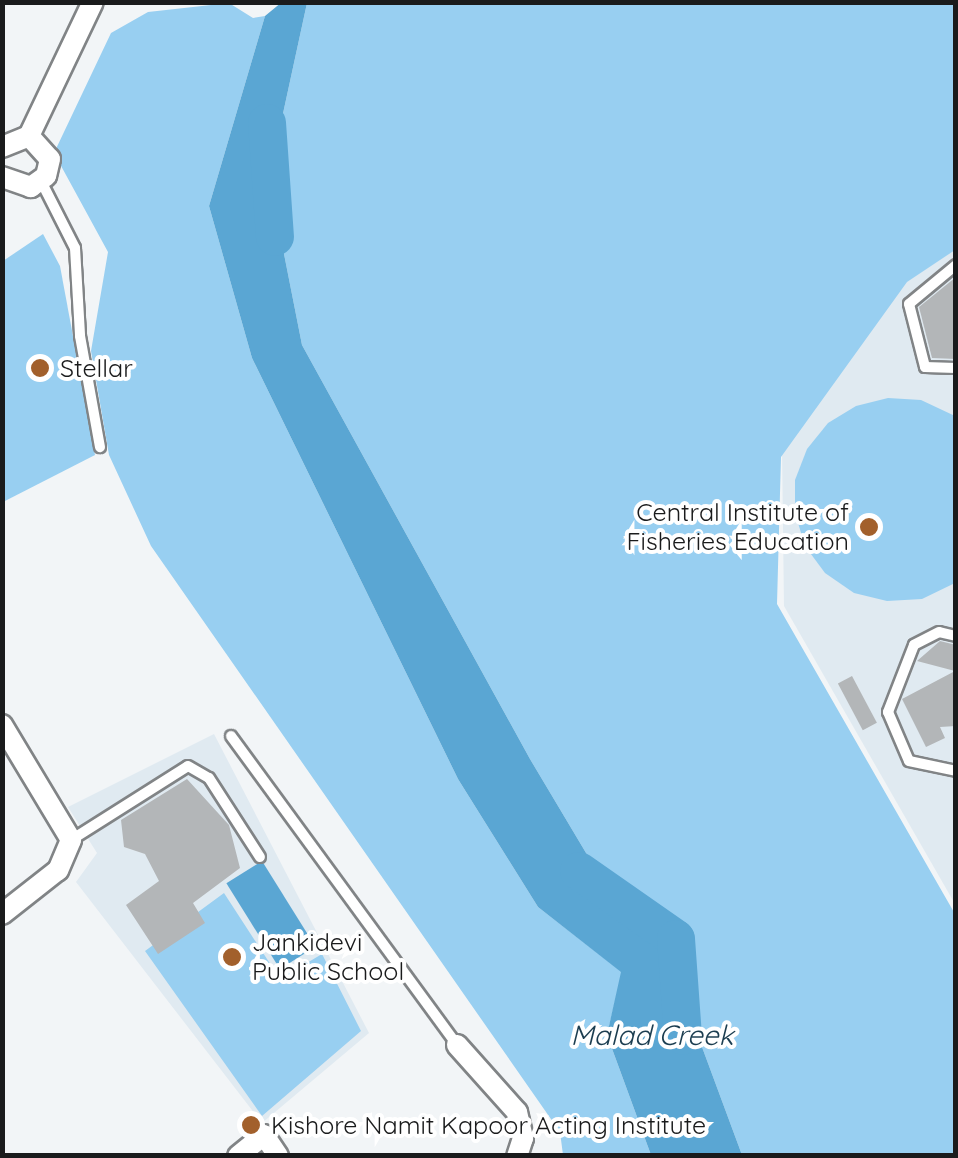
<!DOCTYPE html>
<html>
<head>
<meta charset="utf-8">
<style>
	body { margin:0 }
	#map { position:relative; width:958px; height:1158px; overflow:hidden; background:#f2f5f7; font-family:Quicksand,sans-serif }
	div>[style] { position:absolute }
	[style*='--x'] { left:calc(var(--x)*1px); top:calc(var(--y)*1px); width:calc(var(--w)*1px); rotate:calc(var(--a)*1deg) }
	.built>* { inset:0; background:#e0eaf1 }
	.green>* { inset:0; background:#98cff1 }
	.water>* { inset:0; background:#5aa6d3; transform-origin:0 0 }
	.river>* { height:38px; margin:-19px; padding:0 19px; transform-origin:19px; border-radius:19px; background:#5aa6d3 }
	.building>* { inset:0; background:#b3b6b8; transform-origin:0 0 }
	.roads { filter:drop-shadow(2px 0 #818486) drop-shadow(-2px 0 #818486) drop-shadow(0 2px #818486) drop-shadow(0 -2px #818486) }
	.service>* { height:10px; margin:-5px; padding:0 5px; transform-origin:5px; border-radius:5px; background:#fff }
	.minor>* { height:20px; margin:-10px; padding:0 10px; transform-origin:10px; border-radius:10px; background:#fff }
	.dots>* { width:28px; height:28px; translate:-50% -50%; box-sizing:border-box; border:5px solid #fff; border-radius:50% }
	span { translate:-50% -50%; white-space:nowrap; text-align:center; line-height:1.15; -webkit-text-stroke:8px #fff; paint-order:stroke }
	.poi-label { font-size:25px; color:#1a1b1c }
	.left { translate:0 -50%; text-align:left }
	.right { translate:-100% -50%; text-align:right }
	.water-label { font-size:28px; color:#1b3d50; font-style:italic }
	.frame { position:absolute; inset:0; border:5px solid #1a1b1c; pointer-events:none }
</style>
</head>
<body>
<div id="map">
	<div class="built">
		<i style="clip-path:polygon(955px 248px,955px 904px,784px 606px,782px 448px,904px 280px)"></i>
		<i style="clip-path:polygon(214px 734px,369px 1033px,262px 1123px,76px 882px,97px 853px,68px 807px)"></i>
	</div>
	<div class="green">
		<i style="clip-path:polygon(229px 3px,253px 18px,265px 16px,209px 206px,252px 358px,458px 779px,538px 907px,622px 972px,607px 1035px,651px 1155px,563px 1155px,560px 1132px,151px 546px,109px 455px,91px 351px,108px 252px,54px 153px,111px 33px,148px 12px)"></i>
		<i style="clip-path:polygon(307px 3px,955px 3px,955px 250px,907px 282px,781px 457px,777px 604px,955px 914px,955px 1155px,742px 1155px,672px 966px,598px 873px,530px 759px,302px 345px,269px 178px)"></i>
		<i style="clip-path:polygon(43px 234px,60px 266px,95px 455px,3px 502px,3px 261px)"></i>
		<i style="clip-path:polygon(888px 398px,921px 400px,955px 416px,955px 583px,922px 599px,887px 601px,854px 593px,825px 573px,805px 546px,795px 513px,795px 480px,807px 449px,828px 423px,856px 406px)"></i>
		<i style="clip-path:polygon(224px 893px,280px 979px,322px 954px,361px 1031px,262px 1116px,145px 951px)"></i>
	</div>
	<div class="water">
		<i style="clip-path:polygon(282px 2px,307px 3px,269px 178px,302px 345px,530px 759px,598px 873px,672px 966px,742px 1155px,651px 1155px,607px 1035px,621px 972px,538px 907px,458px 779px,252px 358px,209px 206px,265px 16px)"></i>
		<i style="left:262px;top:861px;width:101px;height:42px;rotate:58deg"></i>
	</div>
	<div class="river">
		<i style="--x:267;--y:123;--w:114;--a:86"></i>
		<i style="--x:579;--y:871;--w:118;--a:35"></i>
		<i style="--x:676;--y:939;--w:97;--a:85.9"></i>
	</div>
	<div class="building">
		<i style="clip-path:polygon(956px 277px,956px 359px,932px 358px,919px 307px)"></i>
		<i style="clip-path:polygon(940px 641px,956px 645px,956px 726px,940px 727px,945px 738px,926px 747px,902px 699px,955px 671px,917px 661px)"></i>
		<i style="left:852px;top:676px;width:53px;height:16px;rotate:62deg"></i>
		<i style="clip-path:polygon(187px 779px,229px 825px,240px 868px,193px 903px,205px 923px,158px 954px,126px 905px,159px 881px,145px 854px,124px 847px,121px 820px)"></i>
	</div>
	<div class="roads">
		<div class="service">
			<i style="--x:41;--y:181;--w:75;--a:63.1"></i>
			<i style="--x:75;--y:248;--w:88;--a:86.7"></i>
			<i style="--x:80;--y:336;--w:113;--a:79.8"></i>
			<i style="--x:956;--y:265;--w:61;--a:140.3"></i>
			<i style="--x:909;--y:304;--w:65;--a:75.7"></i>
			<i style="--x:925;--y:367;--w:31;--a:2"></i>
			<i style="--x:956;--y:636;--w:17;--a:-167"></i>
			<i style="--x:939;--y:632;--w:28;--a:153"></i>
			<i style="--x:914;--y:645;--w:72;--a:111.2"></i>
			<i style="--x:888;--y:712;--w:53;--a:66.8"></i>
			<i style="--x:909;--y:761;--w:48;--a:12"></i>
			<i style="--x:231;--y:736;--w:383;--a:53.8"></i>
			<i style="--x:71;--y:840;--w:138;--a:-32.3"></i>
			<i style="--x:188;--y:766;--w:24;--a:30"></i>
			<i style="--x:209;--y:778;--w:94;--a:57.2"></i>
		</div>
		<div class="minor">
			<i style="--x:29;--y:136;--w:148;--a:-64.5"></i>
			<i style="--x:2;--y:147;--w:29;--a:-22"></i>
			<i style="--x:29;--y:136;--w:31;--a:48"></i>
			<i style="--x:50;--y:159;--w:17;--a:103"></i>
			<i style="--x:46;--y:176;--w:19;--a:144"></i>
			<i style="--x:31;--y:187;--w:31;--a:-161"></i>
			<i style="--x:2;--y:725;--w:134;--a:59"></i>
			<i style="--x:71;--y:840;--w:33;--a:113"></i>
			<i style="--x:58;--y:870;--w:71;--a:141.8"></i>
			<i style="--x:457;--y:1045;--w:90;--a:48.2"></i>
			<i style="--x:517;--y:1112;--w:27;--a:77"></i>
			<i style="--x:523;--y:1138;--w:19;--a:108"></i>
			<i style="--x:238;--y:1156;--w:33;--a:-39"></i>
			<i style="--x:264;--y:1135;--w:25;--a:56"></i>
		</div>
	</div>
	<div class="dots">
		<i style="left:40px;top:368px;background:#a2602c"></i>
		<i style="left:869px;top:527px;background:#a2602c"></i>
		<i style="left:232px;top:957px;background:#a2602c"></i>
		<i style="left:251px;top:1125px;background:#a2602c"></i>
	</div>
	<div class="poi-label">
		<span class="left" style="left:60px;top:368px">Stellar</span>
		<span class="right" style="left:849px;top:527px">Central Institute of<br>Fisheries Education</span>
		<span class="left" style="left:252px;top:957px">Jankidevi<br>Public School</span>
		<span class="left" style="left:271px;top:1125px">Kishore Namit Kapoor Acting Institute</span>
	</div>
	<div class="water-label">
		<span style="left:652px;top:1035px">Malad Creek</span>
	</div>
	<div class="frame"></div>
</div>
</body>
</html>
